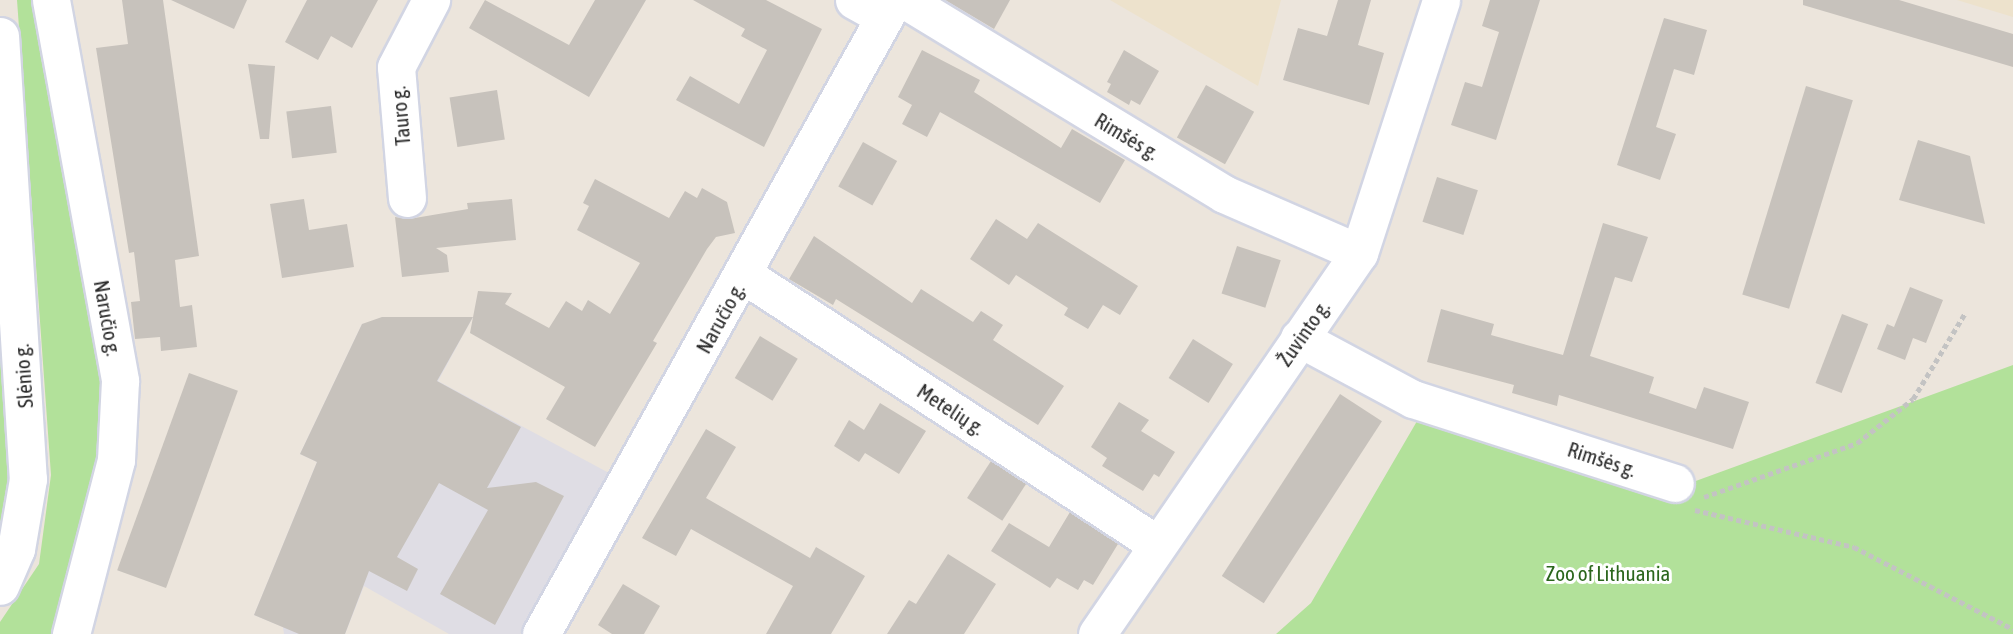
<!DOCTYPE html>
<html>
<head>
<meta charset="utf-8">
<style>
	body { margin:0 }
	#map { position:relative; width:2013px; height:634px; overflow:hidden; background:#ece5dc; font-family:"Asap Condensed",sans-serif }
	div>[style] { position:absolute }
	[style*='--x'] { left:calc(var(--x)*1px); top:calc(var(--y)*1px); width:calc(var(--w)*1px); rotate:calc(var(--a)*1deg) }
	.industrial>* { inset:0; background:#dfdde4 }
	.education>* { inset:0; background:#ede2cc }
	.green>* { inset:0; background:#b2e19a }
	.building>* { inset:0; background:#c7c2bc; transform-origin:0 0 }
	.path>* { height:4.5px; margin-top:-2.25px; transform-origin:0; background:repeating-linear-gradient(90deg,#c3c3c3 0 5px,transparent 0 8.5px) }
	.roads { filter:drop-shadow(2px 0 #d2d5e3) drop-shadow(-2px 0 #d2d5e3) drop-shadow(0 2px #d2d5e3) drop-shadow(0 -2px #d2d5e3) }
	.minor>* { height:37px; margin:-18.5px; padding:0 18.5px; transform-origin:18.5px; border-radius:18.5px; background:#fff }
	span { translate:-50% -50%; white-space:nowrap; text-align:center; line-height:1.15; -webkit-text-stroke:6px #fff; paint-order:stroke }
	.street-label { font-size:21px; color:#2a2a2a }
	.park-label { font-size:21px; color:#2b661c }
</style>
</head>
<body>
<div id="map">
	<div class="industrial">
		<i style="clip-path:polygon(439px 317px,473px 317px,438px 381px,609px 473px,520px 634px,449px 634px,364px 586px,345px 634px,284px 634px,283px 627px,254px 615px,317px 462px,300px 454px,362px 324px)"></i>
	</div>
	<div class="education">
		<i style="clip-path:polygon(1110px 0,1281px 0,1258px 86px)"></i>
		<i style="clip-path:polygon(1957px 0,2013px 0,2013px 17px)"></i>
	</div>
	<div class="green">
		<i style="clip-path:polygon(17px 0,37px 0,105px 391px,101px 456px,58px 634px,0 634px,0 622px,39px 564px,51px 475px)"></i>
		<i style="clip-path:polygon(0 260px,11px 498px,0 538px)"></i>
		<i style="clip-path:polygon(2013px 365px,2013px 634px,1276px 634px,1311px 603px,1420px 416px,1671px 490px)"></i>
	</div>
	<div class="building">
		<i style="clip-path:polygon(122px 0,163px 0,199px 256px,175px 260px,180px 307px,192px 305px,197px 347px,161px 351px,160px 337px,135px 339px,131px 302px,140px 301px,134px 252px,129px 253px,96px 48px,128px 44px)"></i>
		<i style="clip-path:polygon(171px 0,247px 0,234px 29px)"></i>
		<i style="clip-path:polygon(307px 0,378px 0,352px 48px,331px 36px,318px 60px,285px 42px)"></i>
		<i style="clip-path:polygon(485px 0,569px 45px,595px 0,646px 0,589px 97px,469px 28px)"></i>
		<i style="clip-path:polygon(693px 0,766px 0,822px 29px,764px 147px,676px 100px,690px 76px,739px 104px,767px 50px,741px 36px,745px 29px)"></i>
		<i style="clip-path:polygon(945px 0,1010px 0,994px 29px)"></i>
		<i style="clip-path:polygon(1338px 0,1371px 0,1358px 45px,1384px 53px,1369px 105px,1283px 80px,1298px 28px,1327px 36px)"></i>
		<i style="clip-path:polygon(1490px 0,1540px 0,1496px 140px,1451px 125px,1465px 82px,1482px 87px,1499px 32px,1482px 26px)"></i>
		<i style="clip-path:polygon(1803px 0,1899px 0,2013px 34px,2013px 67px,1803px 5px)"></i>
		<i style="clip-path:polygon(1664px 18px,1707px 30px,1694px 75px,1674px 69px,1656px 127px,1676px 134px,1660px 180px,1617px 165px)"></i>
		<i style="clip-path:polygon(922px 50px,980px 80px,974px 92px,1061px 148px,1072px 129px,1125px 160px,1100px 203px,940px 112px,927px 137px,902px 124px,912px 105px,898px 97px)"></i>
		<i style="clip-path:polygon(1124px 50px,1159px 71px,1140px 105px,1131px 100px,1129px 105px,1107px 92px,1111px 84px,1107px 82px)"></i>
		<i style="clip-path:polygon(248px 64px,275px 66px,269px 139px,260px 139px)"></i>
		<i style="left:1206px;top:85px;width:55px;height:60px;rotate:29deg"></i>
		<i style="left:1806px;top:86px;width:49px;height:218px;rotate:17deg"></i>
		<i style="left:497px;top:90px;width:50px;height:48px;rotate:81deg"></i>
		<i style="left:331px;top:106px;width:47px;height:45px;rotate:83deg"></i>
		<i style="clip-path:polygon(1918px 140px,1970px 156px,1985px 224px,1899px 200px)"></i>
		<i style="left:863px;top:142px;width:39px;height:51px;rotate:29deg"></i>
		<i style="left:1437px;top:177px;width:43px;height:47px;rotate:18deg"></i>
		<i style="clip-path:polygon(595px 179px,669px 218px,685px 191px,697px 198px,702px 188px,727px 202px,735px 233px,716px 237px,707px 249px,653px 341px,657px 343px,595px 447px,546px 419px,565px 387px,470px 333px,478px 291px,512px 293px,505px 304px,549px 328px,566px 301px,582px 311px,588px 300px,610px 314px,640px 263px,577px 230px,589px 206px,583px 203px)"></i>
		<i style="clip-path:polygon(304px 199px,309px 230px,347px 224px,354px 267px,282px 278px,270px 204px)"></i>
		<i style="clip-path:polygon(512px 199px,516px 240px,436px 248px,447px 255px,449px 272px,402px 277px,395px 217px,409px 219px,468px 209px,467px 203px)"></i>
		<i style="clip-path:polygon(996px 219px,1027px 239px,1038px 223px,1138px 286px,1120px 315px,1103px 305px,1088px 329px,1064px 315px,1068px 308px,1016px 275px,1009px 285px,970px 259px)"></i>
		<i style="clip-path:polygon(1603px 223px,1648px 237px,1632px 282px,1615px 277px,1590px 356px,1654px 377px,1649px 393px,1696px 409px,1704px 387px,1749px 402px,1733px 449px,1559px 395px,1557px 406px,1512px 393px,1514px 385px,1427px 362px,1441px 309px,1494px 324px,1491px 335px,1563px 355px)"></i>
		<i style="clip-path:polygon(814px 236px,912px 303px,921px 289px,973px 322px,981px 311px,1003px 325px,993px 340px,1064px 386px,1038px 425px,836px 299px,833px 305px,789px 279px)"></i>
		<i style="left:1237px;top:246px;width:46px;height:50px;rotate:18deg"></i>
		<i style="clip-path:polygon(1910px 287px,1943px 300px,1926px 343px,1913px 338px,1905px 360px,1877px 349px,1887px 324px,1894px 327px)"></i>
		<i style="left:1842px;top:314px;width:28px;height:74px;rotate:21deg"></i>
		<i style="clip-path:polygon(382px 317px,473px 317px,437px 381px,521px 427px,487px 488px,536px 482px,564px 496px,495px 625px,440px 594px,488px 510px,439px 483px,397px 557px,418px 569px,407px 591px,369px 571px,345px 634px,299px 634px,254px 615px,317px 462px,300px 454px,362px 324px)"></i>
		<i style="left:760px;top:336px;width:44px;height:49px;rotate:31deg"></i>
		<i style="left:1193px;top:339px;width:47px;height:46px;rotate:32deg"></i>
		<i style="left:189px;top:373px;width:52px;height:210px;rotate:20deg"></i>
		<i style="left:1340px;top:394px;width:50px;height:217px;rotate:33deg"></i>
		<i style="clip-path:polygon(1119px 402px,1149px 420px,1141px 431px,1175px 452px,1159px 477px,1154px 474px,1143px 491px,1102px 466px,1107px 458px,1091px 447px)"></i>
		<i style="clip-path:polygon(880px 403px,926px 431px,899px 474px,865px 453px,859px 462px,834px 446px,849px 420px,864px 430px)"></i>
		<i style="clip-path:polygon(706px 429px,736px 447px,706px 498px,810px 558px,816px 547px,865px 576px,831px 634px,766px 634px,793px 586px,691px 529px,676px 556px,642px 538px)"></i>
		<i style="left:991px;top:461px;width:42px;height:44px;rotate:33deg"></i>
		<i style="clip-path:polygon(1070px 512px,1118px 544px,1093px 585px,1084px 580px,1078px 590px,1057px 578px,1050px 588px,991px 551px,1009px 523px,1049px 547px)"></i>
		<i style="clip-path:polygon(948px 554px,996px 584px,964px 634px,887px 634px,909px 600px,916px 604px)"></i>
		<i style="clip-path:polygon(623px 584px,660px 606px,644px 634px,612px 634px,598px 625px)"></i>
	</div>
	<div class="path">
		<i style="--x:1704;--y:497;--w:162;--a:-19.4"></i>
		<i style="--x:1857;--y:443;--w:71;--a:-38.2"></i>
		<i style="--x:1913;--y:399;--w:100;--a:-58.8"></i>
		<i style="--x:1695;--y:510;--w:163;--a:13.1"></i>
		<i style="--x:1854;--y:547;--w:179;--a:27.3"></i>
	</div>
	<div class="roads">
		<div class="minor">
			<i style="--x:51;--y:0;--w:387;--a:79.7"></i>
			<i style="--x:120;--y:381;--w:79;--a:92.9"></i>
			<i style="--x:116;--y:460;--w:180;--a:104.5"></i>
			<i style="--x:854;--y:0;--w:35;--a:29"></i>
			<i style="--x:905;--y:0;--w:373;--a:31.3"></i>
			<i style="--x:1224;--y:194;--w:147;--a:23.6"></i>
			<i style="--x:0;--y:36;--w:444;--a:86.4"></i>
			<i style="--x:28;--y:479;--w:71;--a:99.7"></i>
			<i style="--x:16;--y:549;--w:40;--a:113.4"></i>
			<i style="--x:407;--y:198;--w:131;--a:-94.8"></i>
			<i style="--x:396;--y:67;--w:76;--a:-62.4"></i>
			<i style="--x:744;--y:275;--w:493;--a:33.1"></i>
			<i style="--x:1299;--y:338;--w:129;--a:28.2"></i>
			<i style="--x:1413;--y:399;--w:275;--a:17.8"></i>
			<i style="--x:541;--y:634;--w:726;--a:-60.89"></i>
			<i style="--x:1097;--y:634;--w:462;--a:-55.5"></i>
			<i style="--x:1359;--y:253;--w:266;--a:-72"></i>
		</div>
	</div>
	<div class="street-label">
		<span style="left:400px;top:116px;rotate:-95deg">Tauro g.</span>
		<span style="left:1127px;top:136px;rotate:31deg">Rimšės g.</span>
		<span style="left:108px;top:318px;rotate:80deg">Naručio g.</span>
		<span style="left:720px;top:318px;rotate:-61deg">Naručio g.</span>
		<span style="left:1303px;top:333px;rotate:-55deg">Žuvinto g.</span>
		<span style="left:23px;top:376px;rotate:-94deg">Slėnio g.</span>
		<span style="left:951px;top:409px;rotate:33deg">Metelių g.</span>
		<span style="left:1602px;top:459px;rotate:18deg">Rimšės g.</span>
	</div>
	<div class="park-label">
		<span style="left:1608px;top:573px">Zoo of Lithuania</span>
	</div>
</div>
</body>
</html>
